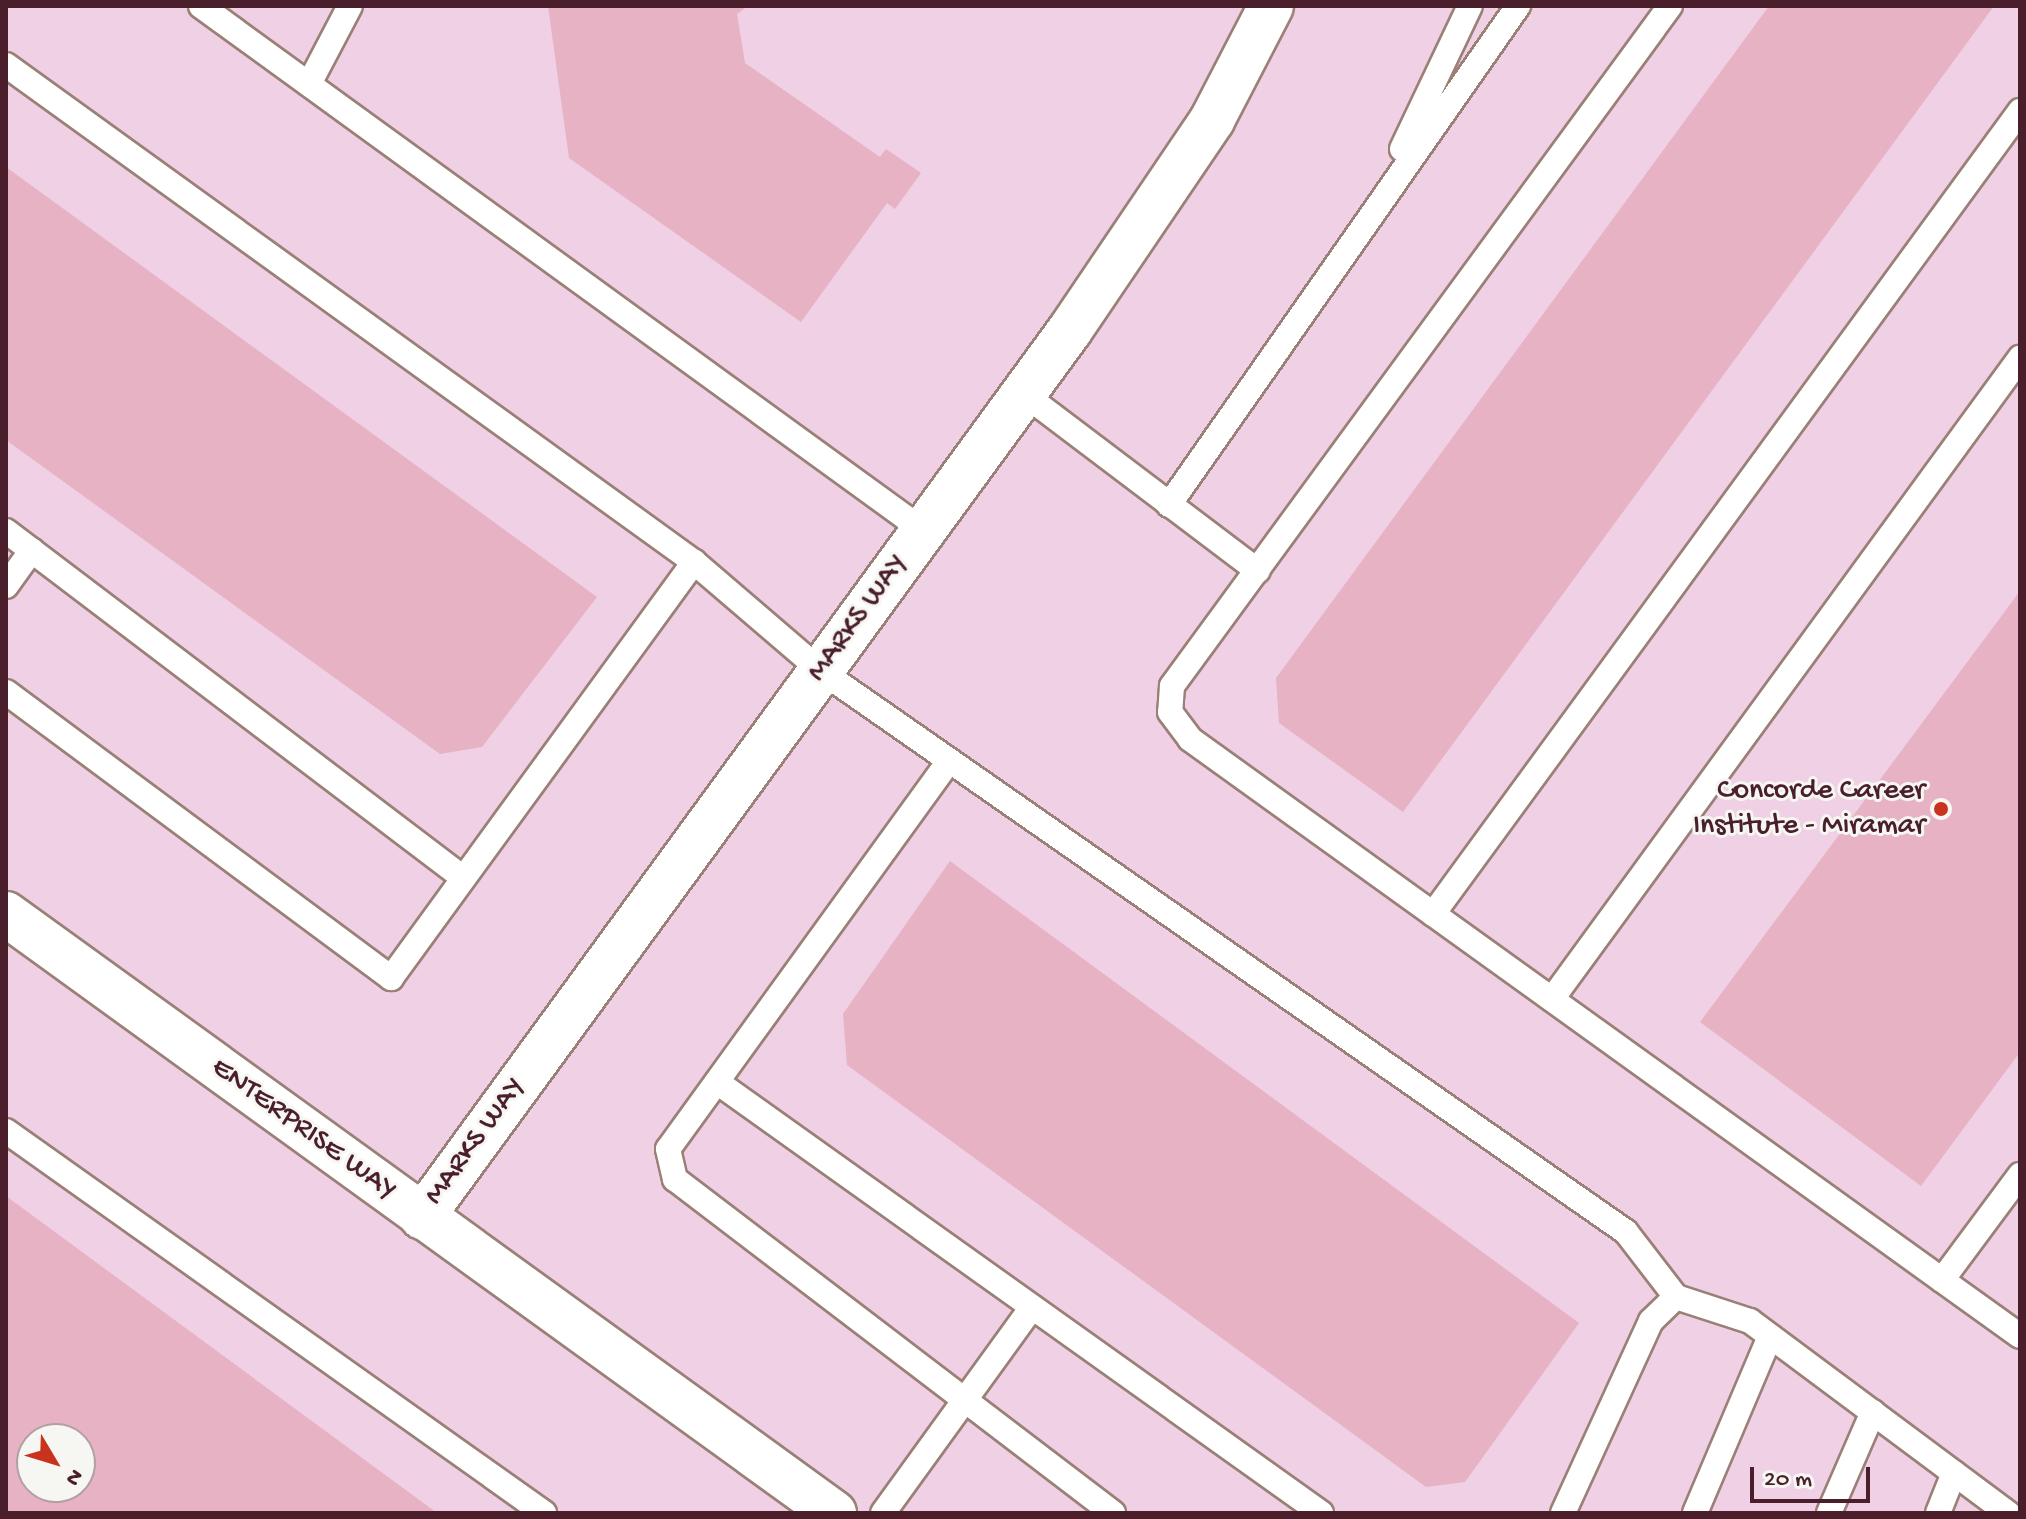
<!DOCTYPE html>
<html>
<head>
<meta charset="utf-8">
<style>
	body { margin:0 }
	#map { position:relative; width:2026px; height:1519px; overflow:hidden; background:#ebe1c0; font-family:"Gochi Hand",sans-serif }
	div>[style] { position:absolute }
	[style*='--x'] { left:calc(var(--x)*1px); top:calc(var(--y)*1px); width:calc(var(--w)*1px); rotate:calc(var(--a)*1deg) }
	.built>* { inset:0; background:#f0d0e5 }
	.building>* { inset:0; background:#e6b2c4 }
	.roads { filter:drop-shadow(2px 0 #9a8076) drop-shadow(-2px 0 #9a8076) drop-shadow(0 2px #9a8076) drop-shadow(0 -2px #9a8076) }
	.service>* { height:24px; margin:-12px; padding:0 12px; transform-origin:12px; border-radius:12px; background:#fff }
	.minor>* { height:44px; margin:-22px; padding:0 22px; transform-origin:22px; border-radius:22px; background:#fff }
	.dots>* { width:22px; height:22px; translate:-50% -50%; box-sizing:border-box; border:4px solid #f6f6f2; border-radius:50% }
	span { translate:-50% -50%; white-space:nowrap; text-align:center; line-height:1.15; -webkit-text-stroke:6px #f6f6f2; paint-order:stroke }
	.street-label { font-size:30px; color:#4a1f2b }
	.poi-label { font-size:30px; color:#4a1f2b }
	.right { translate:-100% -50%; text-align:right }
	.frame { position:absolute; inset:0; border:8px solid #4a1f2b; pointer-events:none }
	.north { position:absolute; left:16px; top:1423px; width:80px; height:80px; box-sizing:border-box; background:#f6f6f2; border:2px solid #b1a0a2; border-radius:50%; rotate:128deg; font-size:22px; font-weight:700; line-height:32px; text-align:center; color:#4a1f2b }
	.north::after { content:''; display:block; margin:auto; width:28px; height:36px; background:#c8321e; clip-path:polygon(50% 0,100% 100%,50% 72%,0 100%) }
	.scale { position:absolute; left:1750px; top:1467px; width:120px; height:36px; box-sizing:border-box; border:4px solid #4a1f2b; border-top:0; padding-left:10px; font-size:24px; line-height:28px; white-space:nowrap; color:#4a1f2b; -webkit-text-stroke:6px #f6f6f2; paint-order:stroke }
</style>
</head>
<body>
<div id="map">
	<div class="built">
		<i style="clip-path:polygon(evenodd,6px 6px,2020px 6px,2020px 1513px,6px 1513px,6px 6px,32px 1439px,80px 1439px,80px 1487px,32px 1487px,32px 1439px)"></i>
	</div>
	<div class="building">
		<i style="clip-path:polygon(548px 6px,748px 6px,737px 14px,745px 63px,880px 157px,886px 149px,921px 173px,895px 209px,887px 203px,801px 322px,569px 158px)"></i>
		<i style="clip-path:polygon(1769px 6px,1994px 6px,1403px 812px,1279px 723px,1276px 678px)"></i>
		<i style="clip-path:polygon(6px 167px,597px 597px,482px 747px,440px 754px,6px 440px)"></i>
		<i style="clip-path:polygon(2020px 591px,2020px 1052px,1921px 1186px,1700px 1022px)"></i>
		<i style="clip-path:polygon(950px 861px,1579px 1323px,1465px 1482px,1426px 1487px,847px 1065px,843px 1014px)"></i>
		<i style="clip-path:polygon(evenodd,6px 1196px,437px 1513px,6px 1513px,6px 1196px,32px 1439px,80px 1439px,80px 1487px,32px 1487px,32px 1439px)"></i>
	</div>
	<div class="roads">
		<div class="service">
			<i style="--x:201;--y:6;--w:894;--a:35.98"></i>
			<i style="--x:1670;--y:6;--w:843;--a:126.22"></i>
			<i style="--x:1172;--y:686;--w:26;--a:94"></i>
			<i style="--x:1170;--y:712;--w:34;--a:53"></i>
			<i style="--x:1190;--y:739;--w:1022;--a:35.73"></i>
			<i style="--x:6;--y:65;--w:849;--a:35.84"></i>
			<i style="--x:694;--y:562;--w:167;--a:40.6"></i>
			<i style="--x:821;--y:671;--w:981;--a:34.87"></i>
			<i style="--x:1626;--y:1232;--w:82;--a:52.4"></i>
			<i style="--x:1676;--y:1297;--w:78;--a:18"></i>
			<i style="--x:1750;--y:1321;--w:322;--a:36.7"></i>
			<i style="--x:309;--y:84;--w:88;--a:-62.3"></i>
			<i style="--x:1402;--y:149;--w:158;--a:-64.6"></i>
			<i style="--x:1024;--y:394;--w:293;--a:37.1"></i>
			<i style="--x:1169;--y:505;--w:609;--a:-55.03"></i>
			<i style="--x:6;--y:531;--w:572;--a:37.19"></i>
			<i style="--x:6;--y:586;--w:44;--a:-54.2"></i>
			<i style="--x:6;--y:692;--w:480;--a:36.6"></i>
			<i style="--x:391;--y:978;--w:515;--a:-53.93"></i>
			<i style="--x:949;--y:761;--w:479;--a:125.9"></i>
			<i style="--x:668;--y:1149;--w:31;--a:77"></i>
			<i style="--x:675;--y:1179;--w:551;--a:37.33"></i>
			<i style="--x:1433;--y:914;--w:995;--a:-53.83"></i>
			<i style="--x:1552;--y:999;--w:794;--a:-53.87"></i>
			<i style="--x:717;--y:1082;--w:742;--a:35.51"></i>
			<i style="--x:6;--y:1131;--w:660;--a:35.38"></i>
			<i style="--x:1942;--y:1280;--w:131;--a:-53.4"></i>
			<i style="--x:883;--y:1513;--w:254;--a:-54.1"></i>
			<i style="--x:1563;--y:1513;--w:211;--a:-65.4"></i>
			<i style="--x:1651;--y:1321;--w:35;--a:-44"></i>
			<i style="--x:1695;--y:1513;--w:192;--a:-67"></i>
			<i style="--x:1829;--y:1513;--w:110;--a:-66.5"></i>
			<i style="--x:1938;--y:1513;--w:43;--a:-68.2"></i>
		</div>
		<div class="minor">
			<i style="--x:6;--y:914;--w:1022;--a:35.88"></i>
			<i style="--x:422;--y:1217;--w:1098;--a:-53.85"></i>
			<i style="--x:1070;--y:330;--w:254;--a:-55.9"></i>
			<i style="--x:1212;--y:120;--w:128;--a:-62.6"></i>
		</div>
	</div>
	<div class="dots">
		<i style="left:1941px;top:809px;background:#c8321e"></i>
	</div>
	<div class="street-label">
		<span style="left:859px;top:619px;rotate:-54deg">MARKS WAY</span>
		<span style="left:303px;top:1130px;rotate:36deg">ENTERPRISE WAY</span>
		<span style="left:476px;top:1142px;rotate:-54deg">MARKS WAY</span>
	</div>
	<div class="poi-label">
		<span class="right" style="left:1925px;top:809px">Concorde Career<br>Institute - Miramar</span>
	</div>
	<div class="frame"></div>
	<div class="north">N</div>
	<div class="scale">20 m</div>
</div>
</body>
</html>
